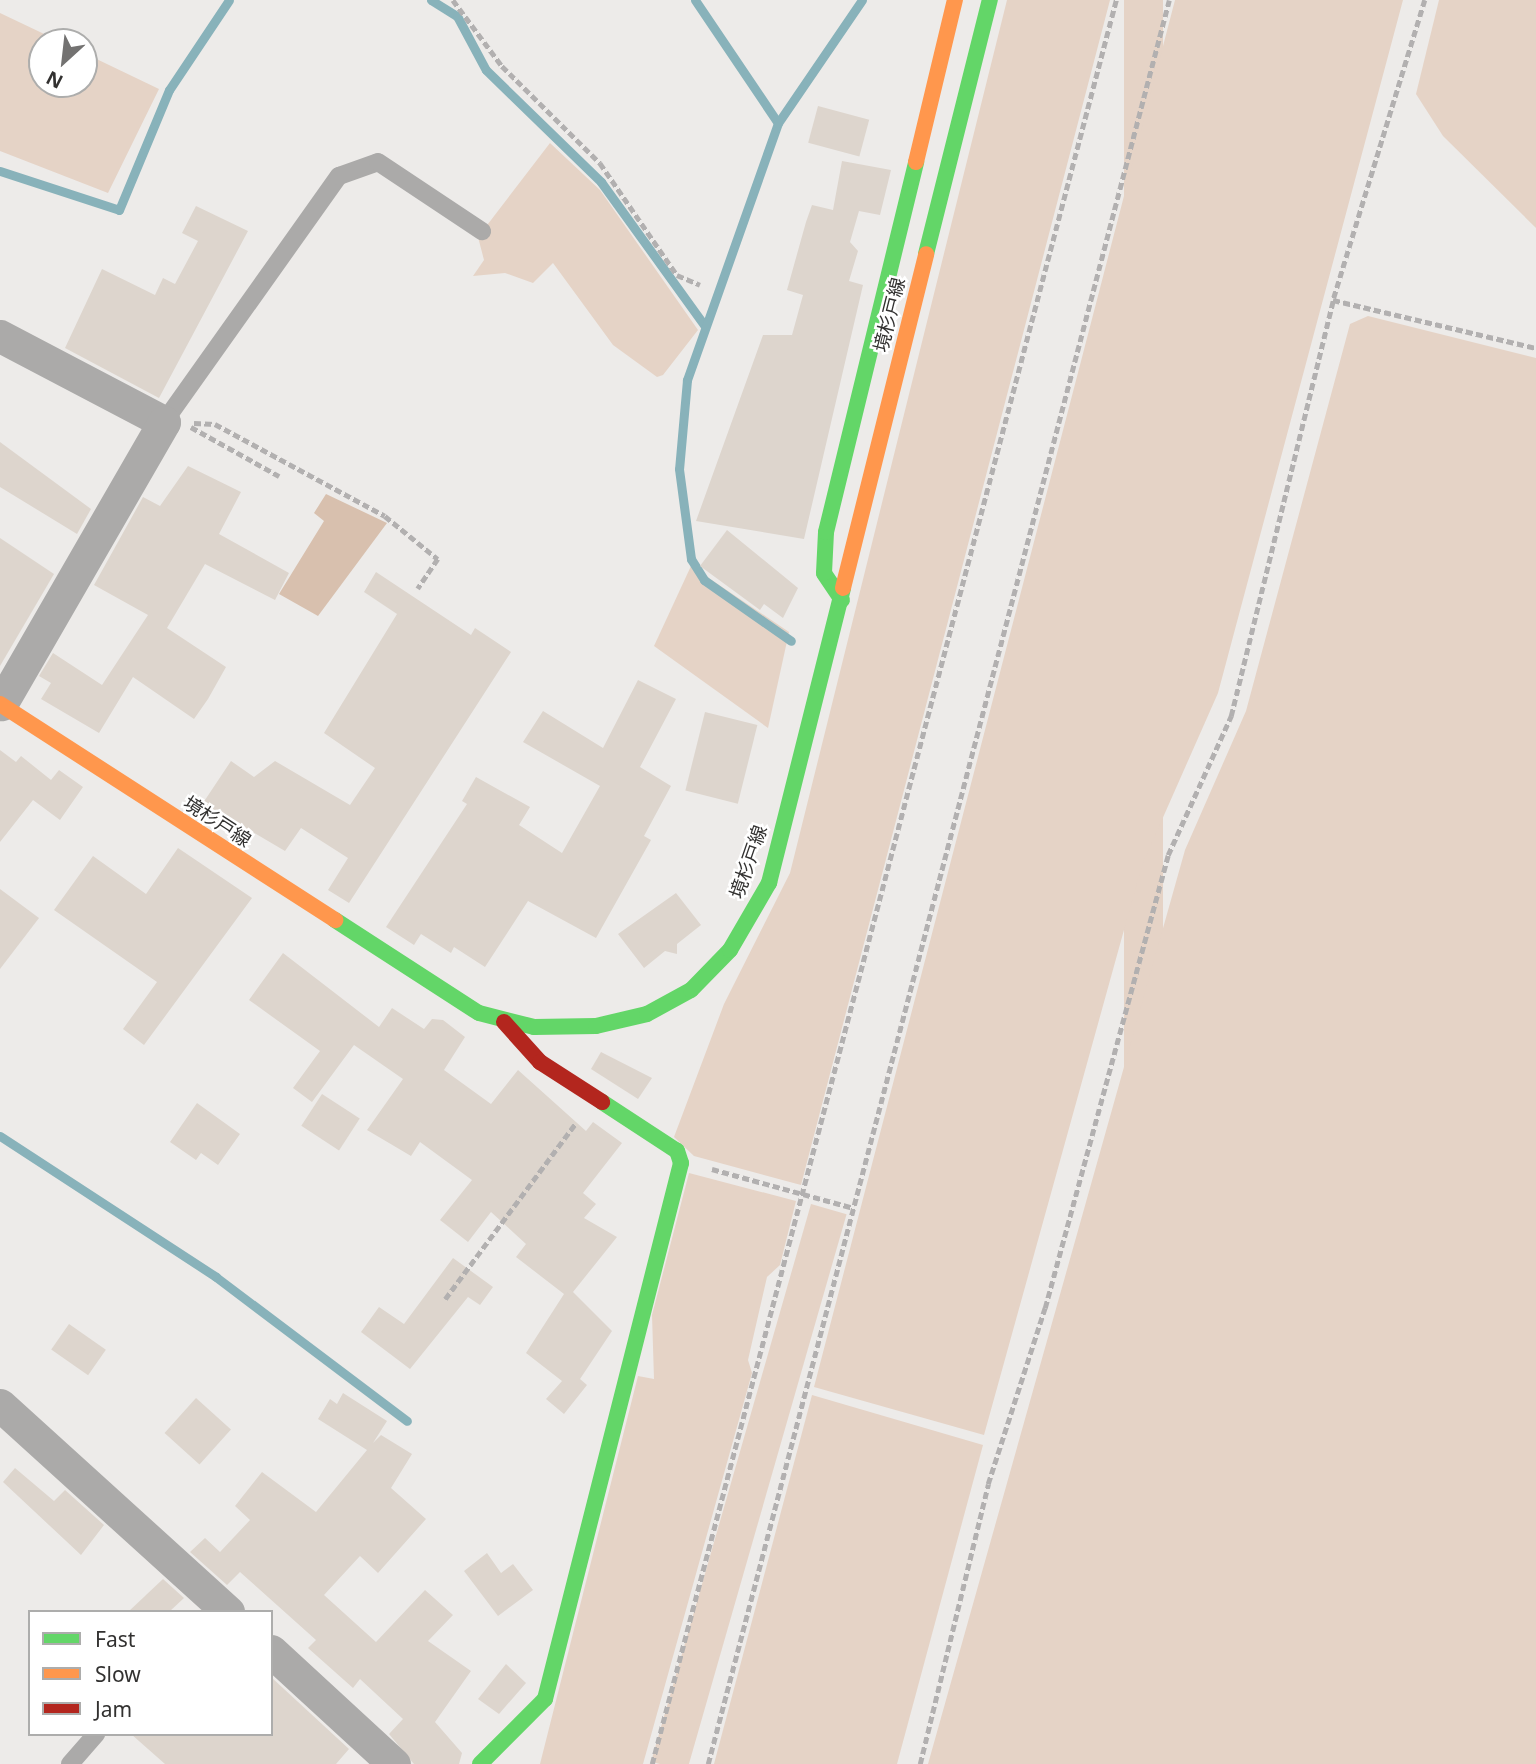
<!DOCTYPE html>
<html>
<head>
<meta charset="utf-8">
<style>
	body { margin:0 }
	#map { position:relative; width:1536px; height:1764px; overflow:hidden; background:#edebe9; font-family:"Noto Sans","Noto Sans JP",sans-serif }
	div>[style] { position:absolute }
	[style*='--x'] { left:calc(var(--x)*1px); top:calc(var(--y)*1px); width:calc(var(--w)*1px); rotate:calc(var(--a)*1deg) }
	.green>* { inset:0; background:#e5d3c6; transform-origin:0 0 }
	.forest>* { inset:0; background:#d8c0ae }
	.stream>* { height:9px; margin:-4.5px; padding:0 4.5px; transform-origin:4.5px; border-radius:4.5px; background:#88b2ba }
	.building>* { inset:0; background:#ddd5cd; transform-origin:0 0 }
	.path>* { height:4.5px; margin-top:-2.25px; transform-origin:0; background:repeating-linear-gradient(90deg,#b2b0b0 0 7px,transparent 0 10.5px) }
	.lane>* { height:18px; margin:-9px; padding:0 9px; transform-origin:9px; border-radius:9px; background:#abaaa9 }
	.street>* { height:33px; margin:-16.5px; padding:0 16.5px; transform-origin:16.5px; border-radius:16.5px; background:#abaaa9 }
	.fast>* { height:16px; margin:-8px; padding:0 8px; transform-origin:8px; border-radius:8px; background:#63d668 }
	.slow>* { height:16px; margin:-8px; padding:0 8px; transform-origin:8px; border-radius:8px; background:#ff974d }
	.jam>* { height:16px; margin:-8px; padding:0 8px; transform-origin:8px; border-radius:8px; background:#b3261e }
	span { translate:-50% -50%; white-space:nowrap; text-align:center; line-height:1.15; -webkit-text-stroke:5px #fff; paint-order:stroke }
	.street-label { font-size:19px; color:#323130 }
	.legend { position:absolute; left:28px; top:1610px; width:245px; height:126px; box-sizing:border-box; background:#fff; border:2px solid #adadac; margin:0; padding:9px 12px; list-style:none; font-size:21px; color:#323130 }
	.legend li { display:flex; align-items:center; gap:14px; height:35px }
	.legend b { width:35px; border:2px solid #adadac }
	.north { position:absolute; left:28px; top:28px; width:70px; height:70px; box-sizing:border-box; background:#fff; border:2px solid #adadac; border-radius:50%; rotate:207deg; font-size:19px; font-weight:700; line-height:28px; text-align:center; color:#323130 }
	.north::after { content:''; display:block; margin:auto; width:24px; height:32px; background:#737271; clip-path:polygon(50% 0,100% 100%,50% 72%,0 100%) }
</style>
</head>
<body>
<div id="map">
	<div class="green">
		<i style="clip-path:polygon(1007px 0,1110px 0,801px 1185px,694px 1156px,674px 1137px,724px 1004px,790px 873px)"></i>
		<i style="left:1124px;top:0;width:39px;height:1227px"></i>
		<i style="clip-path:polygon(1175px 0,1403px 0,1218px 693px,1142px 865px,984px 1435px,814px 1387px)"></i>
		<i style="clip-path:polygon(1439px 0,1536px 0,1536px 228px,1443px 136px,1416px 94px)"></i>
		<i style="clip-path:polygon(0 13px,61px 42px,42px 42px,42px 84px,84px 84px,84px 53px,159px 89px,108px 193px,0 151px)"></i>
		<i style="clip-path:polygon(550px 143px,600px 190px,698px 330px,663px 375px,657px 377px,613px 345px,553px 263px,533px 283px,505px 273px,473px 276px,484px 260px,478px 237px)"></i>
		<i style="clip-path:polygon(1368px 316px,1536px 358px,1536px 1764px,928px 1764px,1185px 850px,1246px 711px,1350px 324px)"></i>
		<i style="clip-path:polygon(691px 566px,789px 632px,768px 728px,654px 646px)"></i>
		<i style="clip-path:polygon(689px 1173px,796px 1201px,780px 1265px,767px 1277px,748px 1360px,752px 1373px,643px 1764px,540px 1764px,638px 1376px,654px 1379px,652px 1315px)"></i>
		<i style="left:811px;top:1204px;width:37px;height:580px;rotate:16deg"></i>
		<i style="clip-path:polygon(812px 1395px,983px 1445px,897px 1764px,714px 1764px)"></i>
	</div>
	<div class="forest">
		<i style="clip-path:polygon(326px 494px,387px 523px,318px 616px,279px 594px,324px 521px,314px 513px)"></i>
	</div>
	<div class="stream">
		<i style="--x:431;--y:0;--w:31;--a:32"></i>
		<i style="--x:457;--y:16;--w:61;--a:61.8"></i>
		<i style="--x:486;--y:70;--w:161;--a:44.2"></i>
		<i style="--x:601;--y:182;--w:178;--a:54.2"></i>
		<i style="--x:695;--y:0;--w:148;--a:56"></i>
		<i style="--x:778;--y:123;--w:273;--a:109.5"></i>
		<i style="--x:687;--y:380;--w:89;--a:95.1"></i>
		<i style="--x:679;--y:469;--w:91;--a:82.4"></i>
		<i style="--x:691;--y:559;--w:25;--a:58"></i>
		<i style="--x:704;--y:580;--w:106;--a:35"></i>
		<i style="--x:778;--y:123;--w:149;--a:-55.7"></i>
		<i style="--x:0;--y:171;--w:125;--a:18.1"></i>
		<i style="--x:119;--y:210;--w:130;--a:-67.4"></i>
		<i style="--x:169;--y:90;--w:108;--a:-56.3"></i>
		<i style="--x:0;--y:1136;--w:258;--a:33.1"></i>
		<i style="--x:216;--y:1277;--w:239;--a:37"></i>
	</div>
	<div class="building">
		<i style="left:818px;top:106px;width:53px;height:38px;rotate:15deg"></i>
		<i style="clip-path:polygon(842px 161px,891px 170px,880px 215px,859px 211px,850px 242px,858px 251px,849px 281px,863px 285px,804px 539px,696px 521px,763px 335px,792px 335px,803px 295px,787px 290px,806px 222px,812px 205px,833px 210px)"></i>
		<i style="clip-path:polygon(196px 206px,248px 231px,159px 398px,65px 348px,102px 269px,155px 295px,163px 278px,175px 284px,198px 241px,182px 233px)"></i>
		<i style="clip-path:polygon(0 442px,91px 509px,77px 534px,0 487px)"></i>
		<i style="clip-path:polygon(188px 466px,241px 492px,219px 534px,289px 573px,275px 600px,205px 564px,167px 628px,226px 667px,208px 699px,194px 719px,133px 677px,99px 733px,41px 699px,51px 683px,39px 676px,53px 653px,102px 685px,148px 615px,94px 585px,143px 497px,160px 506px)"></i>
		<i style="clip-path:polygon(727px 530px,798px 588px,783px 618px,764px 604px,760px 610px,700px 566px)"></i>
		<i style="clip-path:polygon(0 538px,54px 574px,0 666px)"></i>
		<i style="clip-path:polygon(376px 572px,471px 635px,475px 628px,511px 652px,349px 903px,328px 890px,348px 858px,301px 828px,285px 851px,203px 803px,231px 761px,254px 777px,275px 761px,350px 805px,375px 768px,324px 733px,397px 614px,364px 592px)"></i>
		<i style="clip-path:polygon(638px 680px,676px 699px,640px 767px,671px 786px,644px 836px,651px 840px,596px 938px,528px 901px,485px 967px,454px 947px,451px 953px,421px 934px,414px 945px,386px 927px,467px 804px,462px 801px,476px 777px,530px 807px,519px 825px,562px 853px,600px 786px,523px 742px,543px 711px,603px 748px)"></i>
		<i style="left:705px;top:712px;width:54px;height:81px;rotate:14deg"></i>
		<i style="clip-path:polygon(0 750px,16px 762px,21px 756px,51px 780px,59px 770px,83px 787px,60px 820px,33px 800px,0 842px)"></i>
		<i style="clip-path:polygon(178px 848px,252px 898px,144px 1045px,123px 1029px,157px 982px,54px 910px,93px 856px,146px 894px)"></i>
		<i style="clip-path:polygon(0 889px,39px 918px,0 969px)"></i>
		<i style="clip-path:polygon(676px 893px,701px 925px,677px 944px,677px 954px,665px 951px,644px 968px,618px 934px)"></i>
		<i style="clip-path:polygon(283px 953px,379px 1027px,392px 1008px,424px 1029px,432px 1019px,443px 1020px,465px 1037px,444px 1070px,491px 1104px,518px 1070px,586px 1131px,593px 1122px,622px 1143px,583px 1193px,596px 1204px,584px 1218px,617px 1237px,573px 1292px,612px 1331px,580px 1379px,587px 1385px,564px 1414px,546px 1399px,562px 1381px,526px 1353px,564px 1294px,516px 1257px,526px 1244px,491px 1212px,468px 1242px,440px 1220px,472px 1180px,420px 1142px,411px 1156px,367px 1130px,403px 1079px,354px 1045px,312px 1102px,293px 1088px,320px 1051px,249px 1000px)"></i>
		<i style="clip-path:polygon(601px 1052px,652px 1078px,638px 1099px,591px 1069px)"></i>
		<i style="left:322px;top:1094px;width:45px;height:38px;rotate:33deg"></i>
		<i style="clip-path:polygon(197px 1103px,240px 1134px,218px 1165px,201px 1153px,196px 1160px,170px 1142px)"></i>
		<i style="clip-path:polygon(453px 1258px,493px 1287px,480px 1305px,468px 1297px,410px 1369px,361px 1332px,379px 1307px,404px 1324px)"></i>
		<i style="left:69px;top:1324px;width:45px;height:31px;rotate:35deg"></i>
		<i style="clip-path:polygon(343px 1393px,387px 1421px,373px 1443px,381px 1435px,412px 1454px,391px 1488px,426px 1519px,378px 1573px,360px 1556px,324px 1595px,376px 1642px,425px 1590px,453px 1615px,428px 1641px,471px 1671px,435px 1722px,462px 1753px,459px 1764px,414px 1764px,389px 1734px,403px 1719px,360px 1679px,353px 1688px,308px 1648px,316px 1640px,240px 1572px,227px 1585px,190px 1552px,205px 1538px,220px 1552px,250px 1520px,235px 1506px,262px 1472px,316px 1512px,367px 1450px,318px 1419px,330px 1399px,337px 1404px)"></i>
		<i style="left:196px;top:1398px;width:47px;height:47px;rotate:42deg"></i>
		<i style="clip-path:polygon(15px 1468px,54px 1501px,65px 1490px,104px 1525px,81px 1555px,3px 1482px)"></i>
		<i style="clip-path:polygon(487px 1553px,501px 1573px,513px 1564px,533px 1590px,498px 1616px,464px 1571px)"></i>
		<i style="clip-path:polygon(163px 1579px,184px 1598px,169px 1612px,128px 1612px)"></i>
		<i style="clip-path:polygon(506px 1664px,526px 1683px,499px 1714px,478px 1699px)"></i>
		<i style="clip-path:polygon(271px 1677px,349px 1749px,336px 1764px,165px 1764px,131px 1734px,271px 1734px)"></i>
	</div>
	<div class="path">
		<i style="--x:453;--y:0;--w:82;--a:53.4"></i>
		<i style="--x:502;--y:66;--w:138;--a:44.7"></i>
		<i style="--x:600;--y:163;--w:136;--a:55.5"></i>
		<i style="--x:677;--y:275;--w:25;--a:23"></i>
		<i style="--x:1425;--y:0;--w:314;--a:107"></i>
		<i style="--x:1333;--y:300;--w:209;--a:13.3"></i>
		<i style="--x:194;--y:423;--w:21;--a:3"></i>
		<i style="--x:215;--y:424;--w:193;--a:28.4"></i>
		<i style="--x:385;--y:516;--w:68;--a:39.1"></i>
		<i style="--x:438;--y:559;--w:36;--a:124"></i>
		<i style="--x:191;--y:427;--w:101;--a:29.1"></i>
		<i style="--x:712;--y:1169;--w:147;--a:15.4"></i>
		<i style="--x:445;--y:1299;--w:218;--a:-53.4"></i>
		<i style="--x:652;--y:1764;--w:1824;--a:-75.26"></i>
		<i style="--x:708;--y:1764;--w:1823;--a:-75.35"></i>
		<i style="--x:920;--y:1764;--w:288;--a:-76.3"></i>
		<i style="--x:988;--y:1484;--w:185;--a:-72.1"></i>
		<i style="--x:1045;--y:1308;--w:469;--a:-74.8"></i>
		<i style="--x:1168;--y:855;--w:153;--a:-65.6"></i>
		<i style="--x:1231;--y:716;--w:428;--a:-76.2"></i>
	</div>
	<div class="lane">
		<i style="--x:164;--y:422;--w:302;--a:-54.6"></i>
		<i style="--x:339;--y:176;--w:41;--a:-19.7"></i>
		<i style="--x:378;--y:162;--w:125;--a:33.6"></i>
		<i style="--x:70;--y:1764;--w:40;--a:-49"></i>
	</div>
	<div class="street">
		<i style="--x:0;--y:336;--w:185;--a:27.7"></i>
		<i style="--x:164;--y:422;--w:326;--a:120"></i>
		<i style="--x:0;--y:1405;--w:308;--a:42.2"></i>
		<i style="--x:271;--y:1651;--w:167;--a:42.6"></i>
	</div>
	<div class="fast">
		<i style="--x:926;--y:254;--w:262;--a:-75.9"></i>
		<i style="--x:842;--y:600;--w:32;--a:-124"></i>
		<i style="--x:824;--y:573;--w:41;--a:-87.2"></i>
		<i style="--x:826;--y:532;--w:381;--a:-76.3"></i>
		<i style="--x:335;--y:920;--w:171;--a:32.9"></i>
		<i style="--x:479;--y:1013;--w:57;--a:14.3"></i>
		<i style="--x:534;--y:1027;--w:62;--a:-0.9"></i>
		<i style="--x:596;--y:1026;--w:52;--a:-13.2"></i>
		<i style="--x:647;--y:1014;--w:50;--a:-28.6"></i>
		<i style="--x:691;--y:990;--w:56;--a:-45.7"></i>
		<i style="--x:730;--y:950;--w:78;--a:-59.8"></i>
		<i style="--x:769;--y:883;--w:304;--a:-75.9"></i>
		<i style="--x:480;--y:1764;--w:92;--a:-45"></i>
		<i style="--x:545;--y:1699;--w:553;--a:-75.76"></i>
		<i style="--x:681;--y:1163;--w:13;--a:-108"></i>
		<i style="--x:677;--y:1151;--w:90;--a:-146.8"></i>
	</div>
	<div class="slow">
		<i style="--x:916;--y:162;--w:167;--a:-76.5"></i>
		<i style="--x:843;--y:588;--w:344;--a:-76"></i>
		<i style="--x:0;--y:704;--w:399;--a:32.8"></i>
	</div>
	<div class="jam">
		<i style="--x:504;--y:1022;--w:54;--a:48"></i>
		<i style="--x:540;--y:1062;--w:74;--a:32.8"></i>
	</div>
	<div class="street-label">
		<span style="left:890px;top:315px;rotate:-76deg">境杉戸線</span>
		<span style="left:217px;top:822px;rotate:33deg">境杉戸線</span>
		<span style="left:749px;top:862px;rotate:-71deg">境杉戸線</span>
	</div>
	<ul class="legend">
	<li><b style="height:9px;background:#63d668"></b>Fast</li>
	<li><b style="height:9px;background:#ff974d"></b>Slow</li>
	<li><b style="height:9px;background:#b3261e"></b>Jam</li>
	</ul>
	<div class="north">N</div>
</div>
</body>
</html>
